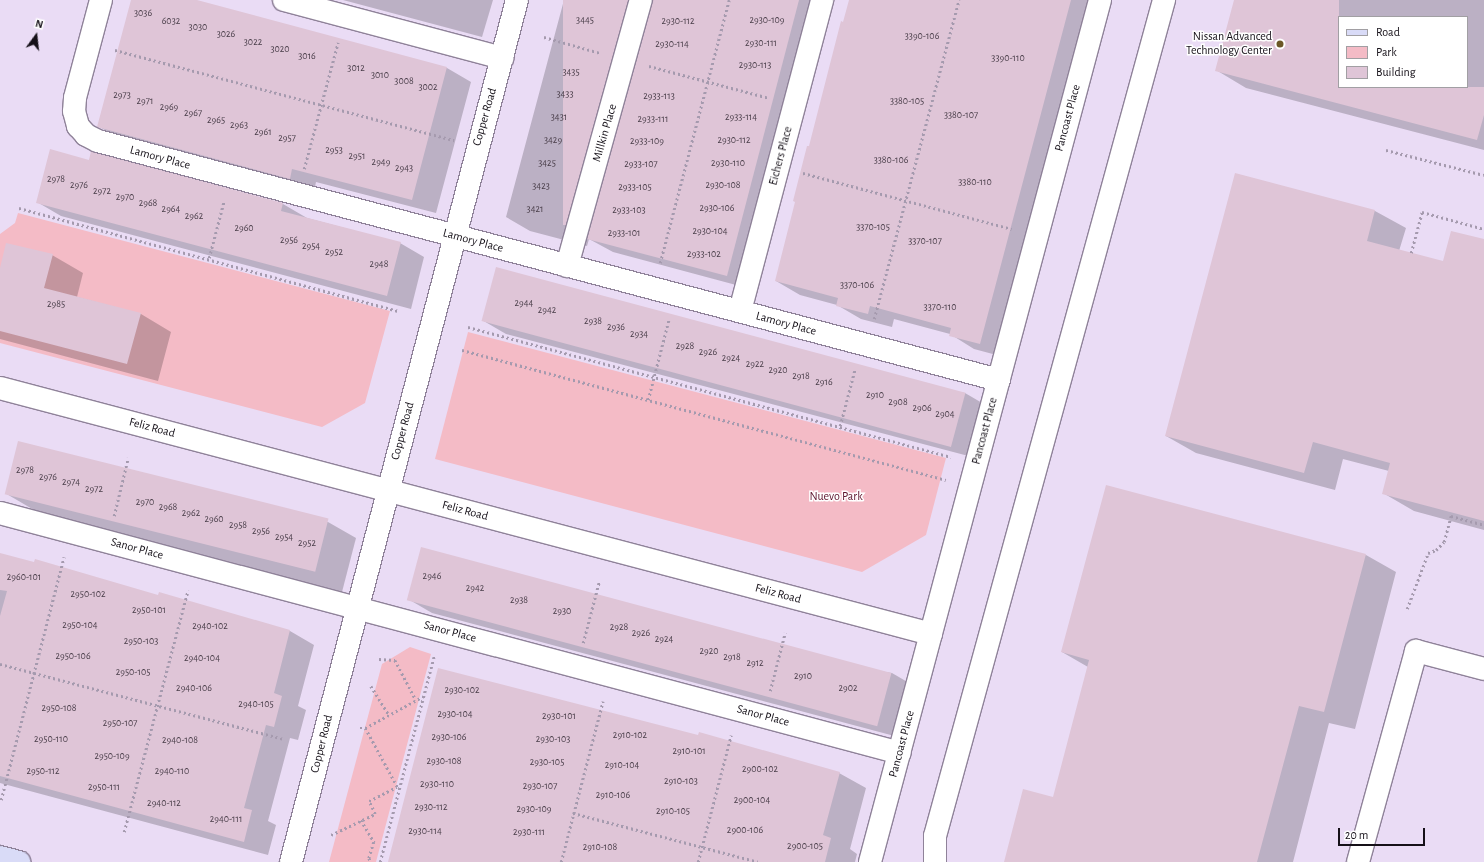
<!DOCTYPE html>
<html>
<head>
<meta charset="utf-8">
<style>
	body { margin:0 }
	#map { position:relative; width:1484px; height:862px; overflow:hidden; background:#eadcf5; font-family:"Alegreya Sans",sans-serif }
	div>[style] { position:absolute }
	[style*='--x'] { left:calc(var(--x)*1px); top:calc(var(--y)*1px); width:calc(var(--w)*1px); rotate:calc(var(--a)*1deg) }
	.green>* { inset:0; background:#f4bbc6 }
	.shadow>* { inset:0; background:#0003 }
	.building>* { inset:0; background:#dfc5d7; transform-origin:0 0 }
	.path>* { height:2.5px; margin-top:-1.25px; transform-origin:0; background:repeating-linear-gradient(90deg,#a59aae 0 2px,transparent 0 5px) }
	.roads { filter:drop-shadow(1px 0 #8f8299) drop-shadow(-1px 0 #8f8299) drop-shadow(0 1px #8f8299) drop-shadow(0 -1px #8f8299) }
	.minor>* { height:22px; margin:-11px; padding:0 11px; transform-origin:11px; border-radius:11px; background:#fff }
	.major>* { height:22px; margin:-11px; padding:0 11px; transform-origin:11px; border-radius:11px; background:#d9dbf7 }
	.dots>* { width:11px; height:11px; translate:-50% -50%; box-sizing:border-box; border:2px solid #fff; border-radius:50% }
	span { translate:-50% -50%; white-space:nowrap; text-align:center; line-height:1.15; -webkit-text-stroke:3px #fff; paint-order:stroke }
	.number-label { font-size:10px; color:#483d48 }
	.number-label span { -webkit-text-stroke-width:0 }
	.poi-label { font-size:12px; color:#151018 }
	.right { translate:-100% -50%; text-align:right }
	.street-label { font-size:12px; color:#151018 }
	.park-label { font-size:12px; color:#5c122b }
	.legend { position:absolute; left:1338px; top:16px; width:130px; height:72px; box-sizing:border-box; background:#fff; border:1px solid #a19fa3; margin:0; padding:5px 7px; list-style:none; font-size:12px; color:#151018 }
	.legend li { display:flex; align-items:center; gap:8px; height:20px }
	.legend b { width:20px; border:1px solid #a19fa3 }
	.north { position:absolute; left:16px; top:16px; width:40px; height:40px; -webkit-text-stroke:3px #fff; paint-order:stroke; rotate:15deg; font-size:11px; font-weight:700; line-height:16px; text-align:center; color:#151018 }
	.north::after { content:''; display:block; margin:auto; width:14px; height:18px; background:#151018; clip-path:polygon(50% 0,100% 100%,50% 72%,0 100%) }
	.scale { position:absolute; left:1338px; top:828px; width:87px; height:18px; box-sizing:border-box; border:2px solid #151018; border-top:0; padding-left:5px; font-size:12px; line-height:14px; white-space:nowrap; color:#151018; -webkit-text-stroke:3px #fff; paint-order:stroke }
</style>
</head>
<body>
<div id="map">
	<div class="green">
		<i style="clip-path:polygon(18px 213px,390px 311px,365px 403px,322px 427px,0 343px,0 234px,15px 223px)"></i>
		<i style="clip-path:polygon(468px 332px,946px 458px,926px 535px,862px 572px,435px 459px)"></i>
		<i style="clip-path:polygon(410px 647px,431px 654px,376px 862px,329px 862px,382px 664px)"></i>
	</div>
	<div class="shadow">
		<i style="clip-path:polygon(132px 0,193px 0,447px 68px,471px 82px,436px 213px,316px 182px,314px 192px,122px 140px,98px 126px)"></i>
		<i style="clip-path:polygon(343px 0,493px 0,482px 37px)"></i>
		<i style="clip-path:polygon(564px 0,827px 0,751px 289px,613px 252px,589px 239px,587px 246px,530px 231px,506px 217px)"></i>
		<i style="clip-path:polygon(850px 0,1092px 0,1004px 357px,974px 349px,950px 334px,894px 319px,892px 327px,861px 319px,837px 305px,800px 295px,776px 281px)"></i>
		<i style="clip-path:polygon(evenodd,1235px 0,1484px 0,1484px 150px,1246px 88px,1216px 70px,1235px 0,1339px 17px,1467px 17px,1467px 87px,1339px 87px,1339px 17px)"></i>
		<i style="clip-path:polygon(92px 153px,283px 204px,307px 218px,400px 243px,424px 257px,411px 309px,61px 216px,37px 202px,89px 161px)"></i>
		<i style="clip-path:polygon(1236px 174px,1375px 211px,1406px 228px,1399px 251px,1444px 263px,1484px 240px,1484px 530px,1414px 511px,1383px 493px,1389px 471px,1343px 459px,1335px 490px,1196px 453px,1166px 436px)"></i>
		<i style="clip-path:polygon(52px 255px,83px 273px,77px 297px,141px 314px,171px 332px,158px 381px,0 339px,0 272px)"></i>
		<i style="clip-path:polygon(482px 320px,965px 393px,989px 407px,976px 458px,506px 334px)"></i>
		<i style="clip-path:polygon(5px 493px,328px 522px,356px 538px,342px 592px,34px 510px)"></i>
		<i style="clip-path:polygon(0 554px,159px 596px,160px 594px,290px 631px,314px 645px,298px 706px,306px 710px,298px 740px,290px 738px,268px 821px,276px 825px,268px 855px,0 783px)"></i>
		<i style="clip-path:polygon(1366px 555px,1396px 572px,1355px 729px,1329px 723px,1293px 862px,1005px 862px,1054px 798px,1088px 667px,1062px 652px)"></i>
		<i style="clip-path:polygon(408px 599px,892px 673px,916px 687px,902px 738px,432px 613px)"></i>
		<i style="clip-path:polygon(839px 773px,866px 788px,850px 849px,857px 854px,855px 862px,389px 862px)"></i>
	</div>
	<div class="building">
		<i style="clip-path:polygon(131px 0,197px 0,447px 67px,412px 200px,292px 169px,290px 179px,97px 127px)"></i>
		<i style="left:563px;top:0;width:65px;height:225px"></i>
		<i style="clip-path:polygon(653px 0,799px 0,727px 276px,587px 239px)"></i>
		<i style="clip-path:polygon(849px 0,1071px 0,980px 344px,949px 336px,951px 328px,870px 306px,868px 314px,836px 306px,838px 298px,775px 281px,795px 202px,793px 201px,807px 146px,809px 146px,841px 21px,843px 22px)"></i>
		<i style="clip-path:polygon(1234px 0,1339px 0,1339px 87px,1484px 87px,1484px 115px,1477px 140px,1215px 71px)"></i>
		<i style="clip-path:polygon(50px 149px,89px 160px,91px 151px,283px 203px,281px 211px,401px 242px,387px 296px,36px 203px)"></i>
		<i style="clip-path:polygon(1235px 173px,1375px 210px,1367px 241px,1443px 261px,1451px 231px,1484px 239px,1484px 521px,1382px 494px,1390px 463px,1313px 442px,1304px 473px,1165px 436px)"></i>
		<i style="clip-path:polygon(6px 243px,53px 254px,44px 288px,141px 313px,127px 364px,0 331px,0 268px)"></i>
		<i style="left:496px;top:267px;width:486px;height:56px;rotate:15deg"></i>
		<i style="left:18px;top:441px;width:320px;height:55px;rotate:14deg"></i>
		<i style="clip-path:polygon(1106px 485px,1366px 554px,1324px 712px,1299px 706px,1257px 862px,1004px 862px,1023px 789px,1053px 797px,1089px 660px,1061px 652px)"></i>
		<i style="left:421px;top:547px;width:487px;height:55px;rotate:15deg"></i>
		<i style="clip-path:polygon(0 553px,34px 562px,35px 559px,158px 595px,159px 592px,290px 630px,274px 693px,282px 696px,274px 727px,266px 725px,244px 808px,252px 810px,244px 842px,0 776px,0 616px,7px 591px,0 590px)"></i>
		<i style="clip-path:polygon(438px 668px,698px 735px,699px 732px,840px 772px,823px 835px,831px 838px,825px 862px,388px 862px)"></i>
	</div>
	<div class="path">
		<i style="--x:544;--y:37;--w:58;--a:15.9"></i>
		<i style="--x:115;--y:50;--w:351;--a:14.9"></i>
		<i style="--x:649;--y:66;--w:124;--a:14.9"></i>
		<i style="--x:1386;--y:150;--w:101;--a:14.3"></i>
		<i style="--x:304;--y:169;--w:131;--a:-75"></i>
		<i style="--x:803;--y:173;--w:216;--a:15"></i>
		<i style="--x:19;--y:208;--w:393;--a:15.2"></i>
		<i style="--x:1411;--y:253;--w:42;--a:-75"></i>
		<i style="--x:1422;--y:212;--w:64;--a:15.3"></i>
		<i style="--x:209;--y:258;--w:59;--a:-75.3"></i>
		<i style="--x:660;--y:263;--w:272;--a:-75.3"></i>
		<i style="--x:874;--y:319;--w:330;--a:-75.1"></i>
		<i style="--x:468;--y:327;--w:500;--a:15.06"></i>
		<i style="--x:462;--y:350;--w:501;--a:15.03"></i>
		<i style="--x:648;--y:400;--w:84;--a:-75.5"></i>
		<i style="--x:840;--y:426;--w:59;--a:-75.3"></i>
		<i style="--x:114;--y:516;--w:60;--a:-76.4"></i>
		<i style="--x:1407;--y:609;--w:60;--a:-69.4"></i>
		<i style="--x:1428;--y:553;--w:9;--a:-21"></i>
		<i style="--x:1436;--y:550;--w:11;--a:-45"></i>
		<i style="--x:1444;--y:542;--w:27;--a:-75"></i>
		<i style="--x:1451;--y:516;--w:34;--a:15"></i>
		<i style="--x:583;--y:643;--w:63;--a:-75.3"></i>
		<i style="--x:379;--y:659;--w:16;--a:4"></i>
		<i style="--x:395;--y:660;--w:45;--a:62.3"></i>
		<i style="--x:0;--y:664;--w:293;--a:14.8"></i>
		<i style="--x:371;--y:686;--w:34;--a:58"></i>
		<i style="--x:770;--y:691;--w:60;--a:-75.5"></i>
		<i style="--x:360;--y:728;--w:5;--a:0"></i>
		<i style="--x:1;--y:800;--w:251;--a:-75.5"></i>
		<i style="--x:573;--y:813;--w:191;--a:14.8"></i>
		<i style="--x:361;--y:820;--w:26;--a:59"></i>
		<i style="--x:374;--y:842;--w:17;--a:107"></i>
		<i style="--x:369;--y:858;--w:4;--a:63"></i>
		<i style="--x:124;--y:832;--w:250;--a:-75.2"></i>
		<i style="--x:331;--y:835;--w:49;--a:-25.5"></i>
		<i style="--x:375;--y:814;--w:14;--a:-115"></i>
		<i style="--x:369;--y:801;--w:31;--a:-27"></i>
		<i style="--x:397;--y:787;--w:67;--a:-118.5"></i>
		<i style="--x:365;--y:728;--w:67;--a:-28.5"></i>
		<i style="--x:380;--y:862;--w:213;--a:-75.3"></i>
		<i style="--x:561;--y:862;--w:166;--a:-75.4"></i>
		<i style="--x:698;--y:862;--w:131;--a:-75.4"></i>
	</div>
	<div class="roads">
		<div class="minor">
			<i style="--x:101;--y:0;--w:101;--a:104.9"></i>
			<i style="--x:75;--y:98;--w:13;--a:94"></i>
			<i style="--x:74;--y:111;--w:16;--a:75"></i>
			<i style="--x:78;--y:126;--w:12;--a:48"></i>
			<i style="--x:86;--y:135;--w:13;--a:27"></i>
			<i style="--x:98;--y:141;--w:932;--a:14.86"></i>
			<i style="--x:284;--y:0;--w:226;--a:14.9"></i>
			<i style="--x:567;--y:266;--w:276;--a:-74.5"></i>
			<i style="--x:740;--y:311;--w:322;--a:-75.2"></i>
			<i style="--x:0;--y:388;--w:963;--a:14.8"></i>
			<i style="--x:0;--y:513;--w:931;--a:14.93"></i>
			<i style="--x:291;--y:862;--w:891;--a:-75.31"></i>
			<i style="--x:870;--y:862;--w:892;--a:-75.06"></i>
			<i style="--x:935;--y:862;--w:26;--a:-90"></i>
			<i style="--x:935;--y:836;--w:867;--a:-74.68"></i>
			<i style="--x:1358;--y:862;--w:219;--a:-74.6"></i>
			<i style="--x:1416;--y:651;--w:70;--a:14.8"></i>
		</div>
		<div class="major">
			<i style="--x:0;--y:857;--w:20;--a:15"></i>
		</div>
	</div>
	<div class="dots">
		<i style="left:1280px;top:44px;background:#6c5827"></i>
	</div>
	<div class="number-label">
		<span style="left:143px;top:14px">3036</span>
		<span style="left:585px;top:21px">3445</span>
		<span style="left:767px;top:21px">2930-109</span>
		<span style="left:171px;top:22px">6032</span>
		<span style="left:678px;top:22px">2930-112</span>
		<span style="left:198px;top:28px">3030</span>
		<span style="left:226px;top:35px">3026</span>
		<span style="left:922px;top:37px">3390-106</span>
		<span style="left:253px;top:43px">3022</span>
		<span style="left:761px;top:44px">2930-111</span>
		<span style="left:672px;top:45px">2930-114</span>
		<span style="left:280px;top:50px">3020</span>
		<span style="left:307px;top:57px">3016</span>
		<span style="left:1008px;top:59px">3390-110</span>
		<span style="left:755px;top:66px">2930-113</span>
		<span style="left:356px;top:69px">3012</span>
		<span style="left:571px;top:73px">3435</span>
		<span style="left:380px;top:76px">3010</span>
		<span style="left:404px;top:82px">3008</span>
		<span style="left:428px;top:88px">3002</span>
		<span style="left:565px;top:95px">3433</span>
		<span style="left:122px;top:96px">2973</span>
		<span style="left:659px;top:97px">2933-113</span>
		<span style="left:145px;top:102px">2971</span>
		<span style="left:907px;top:102px">3380-105</span>
		<span style="left:169px;top:108px">2969</span>
		<span style="left:193px;top:114px">2967</span>
		<span style="left:961px;top:116px">3380-107</span>
		<span style="left:559px;top:118px">3431</span>
		<span style="left:741px;top:118px">2933-114</span>
		<span style="left:653px;top:120px">2933-111</span>
		<span style="left:216px;top:121px">2965</span>
		<span style="left:239px;top:126px">2963</span>
		<span style="left:263px;top:133px">2961</span>
		<span style="left:287px;top:139px">2957</span>
		<span style="left:553px;top:141px">3429</span>
		<span style="left:734px;top:141px">2930-112</span>
		<span style="left:647px;top:142px">2933-109</span>
		<span style="left:334px;top:151px">2953</span>
		<span style="left:357px;top:157px">2951</span>
		<span style="left:891px;top:161px">3380-106</span>
		<span style="left:381px;top:163px">2949</span>
		<span style="left:547px;top:164px">3425</span>
		<span style="left:728px;top:164px">2930-110</span>
		<span style="left:641px;top:165px">2933-107</span>
		<span style="left:404px;top:169px">2943</span>
		<span style="left:56px;top:180px">2978</span>
		<span style="left:975px;top:183px">3380-110</span>
		<span style="left:79px;top:186px">2976</span>
		<span style="left:723px;top:186px">2930-108</span>
		<span style="left:541px;top:187px">3423</span>
		<span style="left:635px;top:188px">2933-105</span>
		<span style="left:102px;top:192px">2972</span>
		<span style="left:125px;top:198px">2970</span>
		<span style="left:148px;top:204px">2968</span>
		<span style="left:717px;top:209px">2930-106</span>
		<span style="left:171px;top:210px">2964</span>
		<span style="left:535px;top:210px">3421</span>
		<span style="left:629px;top:211px">2933-103</span>
		<span style="left:194px;top:217px">2962</span>
		<span style="left:873px;top:228px">3370-105</span>
		<span style="left:244px;top:229px">2960</span>
		<span style="left:710px;top:232px">2930-104</span>
		<span style="left:624px;top:234px">2933-101</span>
		<span style="left:289px;top:241px">2956</span>
		<span style="left:925px;top:242px">3370-107</span>
		<span style="left:311px;top:247px">2954</span>
		<span style="left:334px;top:253px">2952</span>
		<span style="left:704px;top:255px">2933-102</span>
		<span style="left:379px;top:265px">2948</span>
		<span style="left:857px;top:286px">3370-106</span>
		<span style="left:524px;top:304px">2944</span>
		<span style="left:56px;top:305px">2985</span>
		<span style="left:940px;top:308px">3370-110</span>
		<span style="left:547px;top:311px">2942</span>
		<span style="left:593px;top:322px">2938</span>
		<span style="left:616px;top:328px">2936</span>
		<span style="left:639px;top:335px">2934</span>
		<span style="left:685px;top:347px">2928</span>
		<span style="left:708px;top:353px">2926</span>
		<span style="left:731px;top:359px">2924</span>
		<span style="left:755px;top:365px">2922</span>
		<span style="left:778px;top:371px">2920</span>
		<span style="left:801px;top:377px">2918</span>
		<span style="left:824px;top:383px">2916</span>
		<span style="left:875px;top:396px">2910</span>
		<span style="left:898px;top:403px">2908</span>
		<span style="left:922px;top:409px">2906</span>
		<span style="left:945px;top:415px">2904</span>
		<span style="left:25px;top:471px">2978</span>
		<span style="left:48px;top:478px">2976</span>
		<span style="left:71px;top:483px">2974</span>
		<span style="left:94px;top:490px">2972</span>
		<span style="left:145px;top:503px">2970</span>
		<span style="left:168px;top:508px">2968</span>
		<span style="left:191px;top:514px">2962</span>
		<span style="left:214px;top:520px">2960</span>
		<span style="left:238px;top:526px">2958</span>
		<span style="left:261px;top:532px">2956</span>
		<span style="left:284px;top:538px">2954</span>
		<span style="left:307px;top:544px">2952</span>
		<span style="left:432px;top:577px">2946</span>
		<span style="left:24px;top:578px">2960-101</span>
		<span style="left:475px;top:589px">2942</span>
		<span style="left:88px;top:595px">2950-102</span>
		<span style="left:519px;top:601px">2938</span>
		<span style="left:149px;top:611px">2950-101</span>
		<span style="left:562px;top:612px">2930</span>
		<span style="left:80px;top:626px">2950-104</span>
		<span style="left:210px;top:627px">2940-102</span>
		<span style="left:619px;top:628px">2928</span>
		<span style="left:641px;top:634px">2926</span>
		<span style="left:664px;top:640px">2924</span>
		<span style="left:141px;top:642px">2950-103</span>
		<span style="left:709px;top:652px">2920</span>
		<span style="left:73px;top:657px">2950-106</span>
		<span style="left:732px;top:658px">2918</span>
		<span style="left:202px;top:659px">2940-104</span>
		<span style="left:755px;top:664px">2912</span>
		<span style="left:133px;top:673px">2950-105</span>
		<span style="left:803px;top:677px">2910</span>
		<span style="left:194px;top:689px">2940-106</span>
		<span style="left:848px;top:689px">2902</span>
		<span style="left:462px;top:691px">2930-102</span>
		<span style="left:256px;top:705px">2940-105</span>
		<span style="left:59px;top:709px">2950-108</span>
		<span style="left:455px;top:715px">2930-104</span>
		<span style="left:559px;top:717px">2930-101</span>
		<span style="left:120px;top:724px">2950-107</span>
		<span style="left:630px;top:736px">2910-102</span>
		<span style="left:449px;top:738px">2930-106</span>
		<span style="left:51px;top:740px">2950-110</span>
		<span style="left:553px;top:740px">2930-103</span>
		<span style="left:180px;top:741px">2940-108</span>
		<span style="left:689px;top:752px">2910-101</span>
		<span style="left:112px;top:757px">2950-109</span>
		<span style="left:444px;top:762px">2930-108</span>
		<span style="left:547px;top:763px">2930-105</span>
		<span style="left:622px;top:766px">2910-104</span>
		<span style="left:760px;top:770px">2900-102</span>
		<span style="left:43px;top:772px">2950-112</span>
		<span style="left:172px;top:772px">2940-110</span>
		<span style="left:681px;top:782px">2910-103</span>
		<span style="left:437px;top:785px">2930-110</span>
		<span style="left:540px;top:787px">2930-107</span>
		<span style="left:104px;top:788px">2950-111</span>
		<span style="left:613px;top:796px">2910-106</span>
		<span style="left:752px;top:801px">2900-104</span>
		<span style="left:164px;top:804px">2940-112</span>
		<span style="left:431px;top:808px">2930-112</span>
		<span style="left:534px;top:810px">2930-109</span>
		<span style="left:673px;top:812px">2910-105</span>
		<span style="left:226px;top:820px">2940-111</span>
		<span style="left:745px;top:831px">2900-106</span>
		<span style="left:425px;top:832px">2930-114</span>
		<span style="left:529px;top:833px">2930-111</span>
		<span style="left:805px;top:847px">2900-105</span>
		<span style="left:600px;top:848px">2910-108</span>
	</div>
	<div class="poi-label">
		<span class="right" style="left:1272px;top:44px">Nissan Advanced<br>Technology Center</span>
	</div>
	<div class="street-label">
		<span style="left:485px;top:117px;rotate:-74deg">Copper Road</span>
		<span style="left:1068px;top:118px;rotate:-75deg">Pancoast Place</span>
		<span style="left:605px;top:133px;rotate:-74deg">Millkin Place</span>
		<span style="left:781px;top:156px;rotate:-75deg">Eichers Place</span>
		<span style="left:160px;top:158px;rotate:15deg">Lamory Place</span>
		<span style="left:473px;top:241px;rotate:15deg">Lamory Place</span>
		<span style="left:786px;top:324px;rotate:15deg">Lamory Place</span>
		<span style="left:152px;top:428px;rotate:15deg">Feliz Road</span>
		<span style="left:403px;top:431px;rotate:-75deg">Copper Road</span>
		<span style="left:985px;top:431px;rotate:-75deg">Pancoast Place</span>
		<span style="left:465px;top:511px;rotate:15deg">Feliz Road</span>
		<span style="left:137px;top:549px;rotate:15deg">Sanor Place</span>
		<span style="left:778px;top:594px;rotate:15deg">Feliz Road</span>
		<span style="left:450px;top:632px;rotate:15deg">Sanor Place</span>
		<span style="left:763px;top:716px;rotate:15deg">Sanor Place</span>
		<span style="left:322px;top:744px;rotate:-76deg">Copper Road</span>
		<span style="left:902px;top:744px;rotate:-75deg">Pancoast Place</span>
	</div>
	<div class="park-label">
		<span style="left:836px;top:497px">Nuevo Park</span>
	</div>
	<ul class="legend">
	<li><b style="height:5px;background:#d9dbf7"></b>Road</li>
	<li><b style="height:11px;background:#f4bbc6"></b>Park</li>
	<li><b style="height:11px;background:#dfc5d7"></b>Building</li>
	</ul>
	<div class="north">N</div>
	<div class="scale">20 m</div>
</div>
</body>
</html>
